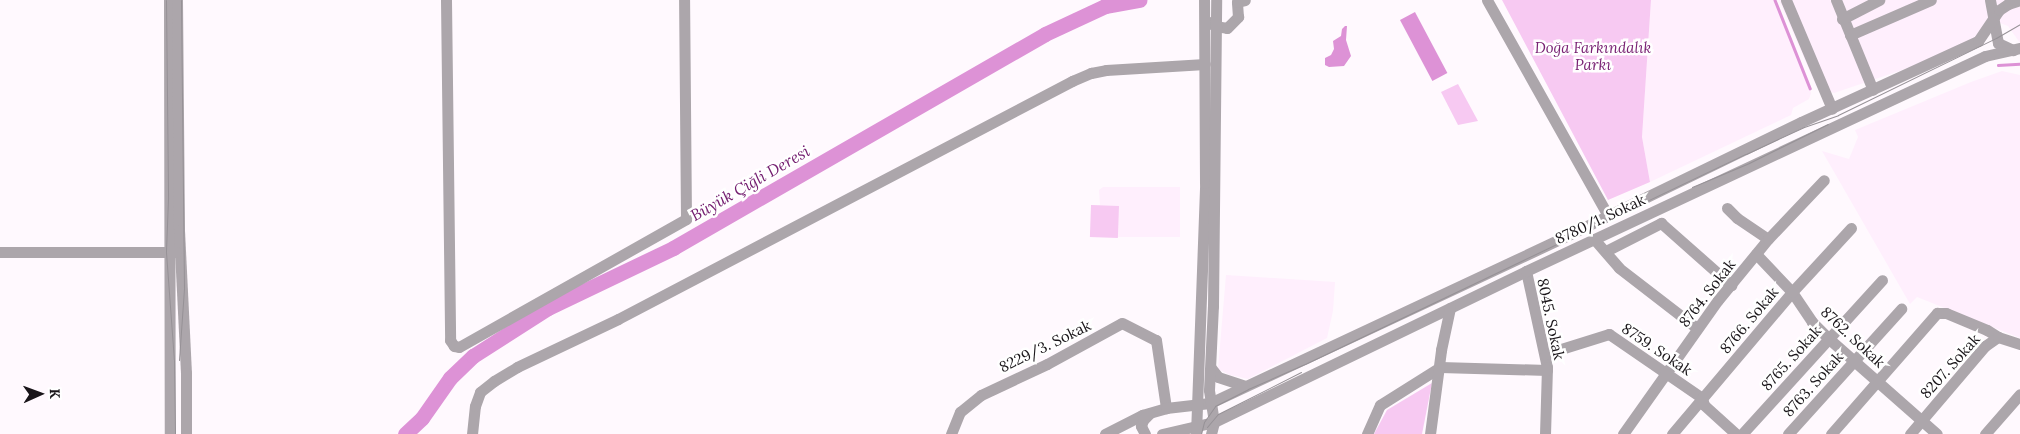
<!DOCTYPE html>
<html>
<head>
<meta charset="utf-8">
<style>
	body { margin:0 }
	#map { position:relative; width:2020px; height:434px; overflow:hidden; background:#fff9fe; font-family:Lora,serif }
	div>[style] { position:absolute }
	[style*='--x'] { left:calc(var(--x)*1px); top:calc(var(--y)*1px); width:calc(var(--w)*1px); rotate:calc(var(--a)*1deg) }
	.built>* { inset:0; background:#ffeffd }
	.green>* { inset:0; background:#f7c9f2; transform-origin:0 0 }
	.water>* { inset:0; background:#dd92d6; transform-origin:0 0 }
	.stream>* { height:2.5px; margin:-1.25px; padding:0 1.25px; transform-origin:1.25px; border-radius:1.25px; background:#dd92d6 }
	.river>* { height:15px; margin:-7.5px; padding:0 7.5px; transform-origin:7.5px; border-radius:7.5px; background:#dd92d6 }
	.minor>* { height:11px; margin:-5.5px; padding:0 5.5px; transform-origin:5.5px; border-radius:5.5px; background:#aca6ab }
	.tram>* { height:1px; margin:-0.5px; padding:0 0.5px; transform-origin:0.5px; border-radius:0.5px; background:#969196 }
	span { translate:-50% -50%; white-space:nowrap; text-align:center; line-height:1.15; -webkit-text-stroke:5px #fff; paint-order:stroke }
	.park-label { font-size:15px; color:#792274; font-style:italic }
	.street-label { font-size:15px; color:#191519 }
	.water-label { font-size:16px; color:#731c6f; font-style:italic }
	.north { position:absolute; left:15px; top:369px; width:50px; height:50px; -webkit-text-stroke:4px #fff; paint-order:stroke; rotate:88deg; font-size:14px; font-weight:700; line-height:20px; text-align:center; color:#191519 }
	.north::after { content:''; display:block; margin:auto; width:18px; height:22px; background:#191519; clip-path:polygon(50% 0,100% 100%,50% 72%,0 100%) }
</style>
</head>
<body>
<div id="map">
	<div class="built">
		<i style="clip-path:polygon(1651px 0,1774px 0,1811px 93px,1809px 99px,1793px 108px,1791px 115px,1650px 182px,1642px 137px)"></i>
		<i style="clip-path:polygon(1779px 0,2020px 0,2020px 43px,2008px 26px,1992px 20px,1969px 42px,1914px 66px,1834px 93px,1816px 86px)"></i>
		<i style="clip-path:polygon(2002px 71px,2020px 75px,2020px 338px,1917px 297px,1910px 304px,1822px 151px,1849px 159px,1858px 137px,1855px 130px,1971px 82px)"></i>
		<i style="clip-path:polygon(1103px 187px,1180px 187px,1180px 237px,1091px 237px,1091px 205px,1100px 205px,1099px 190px)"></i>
		<i style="clip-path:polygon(1226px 275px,1335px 282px,1333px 311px,1327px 338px,1248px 379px,1230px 375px,1218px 369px)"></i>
	</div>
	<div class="green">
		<i style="clip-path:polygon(1502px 0,1651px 0,1642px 137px,1650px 182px,1608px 200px)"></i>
		<i style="clip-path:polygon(1458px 84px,1478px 121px,1458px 125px,1441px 92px)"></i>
		<i style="left:1091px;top:205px;width:28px;height:32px;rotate:2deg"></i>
		<i style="clip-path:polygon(1432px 383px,1422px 434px,1374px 434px,1387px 410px)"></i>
	</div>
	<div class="water">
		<i style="left:1415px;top:12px;width:69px;height:17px;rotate:62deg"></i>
		<i style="clip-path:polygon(1345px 26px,1347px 26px,1346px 40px,1351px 56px,1344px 66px,1329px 67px,1325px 65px,1325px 58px,1331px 55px,1334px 49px,1333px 41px,1341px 36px,1342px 29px)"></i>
	</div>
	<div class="stream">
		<i style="--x:1775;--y:0;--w:95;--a:68.3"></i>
		<i style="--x:1998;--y:65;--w:22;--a:-3"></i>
	</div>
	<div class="river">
		<i style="--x:405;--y:434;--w:23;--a:-43"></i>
		<i style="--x:422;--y:418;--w:49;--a:-55"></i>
		<i style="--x:450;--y:378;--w:32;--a:-44"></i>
		<i style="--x:473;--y:356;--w:89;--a:-32.6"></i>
		<i style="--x:548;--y:308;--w:139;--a:-25.6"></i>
		<i style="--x:673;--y:248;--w:429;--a:-29.9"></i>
		<i style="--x:1045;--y:34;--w:66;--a:-25"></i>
		<i style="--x:1105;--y:6;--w:35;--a:-10"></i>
	</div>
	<div class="minor">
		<i style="--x:169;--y:0;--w:434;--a:89.9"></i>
		<i style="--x:177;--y:0;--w:230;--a:89.5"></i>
		<i style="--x:179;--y:230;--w:143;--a:87.2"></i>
		<i style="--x:186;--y:373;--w:61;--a:90"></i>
		<i style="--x:446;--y:0;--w:340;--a:89.3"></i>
		<i style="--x:450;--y:340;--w:7;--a:56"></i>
		<i style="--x:454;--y:346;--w:5;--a:11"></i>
		<i style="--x:459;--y:347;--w:261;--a:-29.4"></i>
		<i style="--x:686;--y:219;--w:219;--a:-90.5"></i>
		<i style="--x:1487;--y:0;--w:248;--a:60.7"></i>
		<i style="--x:1786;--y:0;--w:118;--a:67.1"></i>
		<i style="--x:1836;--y:0;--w:97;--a:67.7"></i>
		<i style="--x:1990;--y:0;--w:44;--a:79.5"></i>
		<i style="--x:1998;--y:43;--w:17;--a:25"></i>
		<i style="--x:1842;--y:19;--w:42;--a:-27.2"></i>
		<i style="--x:1209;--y:22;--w:7;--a:34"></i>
		<i style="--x:1215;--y:26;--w:12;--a:9"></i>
		<i style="--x:1227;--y:28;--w:16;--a:-45"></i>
		<i style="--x:1238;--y:17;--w:15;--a:-94"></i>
		<i style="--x:1237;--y:2;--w:8;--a:-14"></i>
		<i style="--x:1850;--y:35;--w:88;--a:-23.4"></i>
		<i style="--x:1727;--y:208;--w:14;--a:45"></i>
		<i style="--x:1737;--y:218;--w:37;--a:34"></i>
		<i style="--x:1594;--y:239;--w:38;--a:49"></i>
		<i style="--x:1619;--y:268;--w:98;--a:37.6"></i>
		<i style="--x:1606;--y:251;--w:62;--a:-27"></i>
		<i style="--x:1661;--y:223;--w:94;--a:41.5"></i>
		<i style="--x:0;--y:252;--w:176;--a:0"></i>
		<i style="--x:1756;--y:254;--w:52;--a:46.5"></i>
		<i style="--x:1792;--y:292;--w:36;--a:56"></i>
		<i style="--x:1812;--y:322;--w:23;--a:45"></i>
		<i style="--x:1828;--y:338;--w:145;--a:41.4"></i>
		<i style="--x:1526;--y:271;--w:98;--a:77.7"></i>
		<i style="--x:1547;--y:367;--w:67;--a:91.7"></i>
		<i style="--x:1545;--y:354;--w:67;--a:-17.4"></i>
		<i style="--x:1609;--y:334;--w:113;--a:34.5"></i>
		<i style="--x:1702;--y:398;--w:7;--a:74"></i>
		<i style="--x:1704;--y:405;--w:43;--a:42.2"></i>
		<i style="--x:1211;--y:368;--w:11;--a:52"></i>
		<i style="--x:1218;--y:377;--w:28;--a:18"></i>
		<i style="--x:472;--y:434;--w:28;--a:-84"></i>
		<i style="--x:475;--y:406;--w:15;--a:-70"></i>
		<i style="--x:480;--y:392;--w:18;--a:-38"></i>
		<i style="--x:494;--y:381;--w:27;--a:-31"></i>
		<i style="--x:517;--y:367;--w:112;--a:-25.4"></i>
		<i style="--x:618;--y:319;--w:513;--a:-27.66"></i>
		<i style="--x:1072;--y:81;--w:21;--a:-23"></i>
		<i style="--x:1091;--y:73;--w:15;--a:-11"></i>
		<i style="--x:1106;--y:70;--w:99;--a:-3.5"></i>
		<i style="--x:951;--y:434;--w:24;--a:-68"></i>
		<i style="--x:960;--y:412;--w:27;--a:-39"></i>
		<i style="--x:981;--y:395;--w:73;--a:-25.2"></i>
		<i style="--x:1047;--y:364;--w:85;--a:-28.7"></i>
		<i style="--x:1122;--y:323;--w:38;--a:27"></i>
		<i style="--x:1156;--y:340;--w:69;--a:81.6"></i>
		<i style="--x:1105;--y:434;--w:42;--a:-27.2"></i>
		<i style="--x:1142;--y:415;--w:25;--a:-16"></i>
		<i style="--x:1166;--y:408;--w:44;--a:-6.5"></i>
		<i style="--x:1210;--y:403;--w:387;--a:-25.1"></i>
		<i style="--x:1560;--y:239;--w:268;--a:-25.9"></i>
		<i style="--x:1801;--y:122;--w:195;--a:-24.6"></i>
		<i style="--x:1978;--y:41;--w:37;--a:-56"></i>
		<i style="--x:1999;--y:10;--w:11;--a:-34"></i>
		<i style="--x:2008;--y:4;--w:13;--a:-18"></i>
		<i style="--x:1145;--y:434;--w:9;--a:-117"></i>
		<i style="--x:1141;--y:426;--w:6;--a:-72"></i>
		<i style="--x:1143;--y:420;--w:10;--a:-45"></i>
		<i style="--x:1162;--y:434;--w:53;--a:-13"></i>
		<i style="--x:1214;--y:422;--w:347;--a:-25.8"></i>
		<i style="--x:1526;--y:271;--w:507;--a:-25.1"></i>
		<i style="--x:1985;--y:56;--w:36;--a:-13"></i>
		<i style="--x:1196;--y:434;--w:251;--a:-87.9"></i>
		<i style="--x:1205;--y:183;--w:183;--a:-90.3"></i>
		<i style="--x:1211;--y:434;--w:12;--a:-76"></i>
		<i style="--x:1214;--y:422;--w:32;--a:-99"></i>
		<i style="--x:1209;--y:390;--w:84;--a:-87.3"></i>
		<i style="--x:1213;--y:306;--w:306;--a:-89.4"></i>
		<i style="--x:1367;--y:434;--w:32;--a:-66"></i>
		<i style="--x:1380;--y:405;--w:71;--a:-32.3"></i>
		<i style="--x:1440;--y:367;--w:107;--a:1.6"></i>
		<i style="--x:1430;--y:434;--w:85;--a:-82.5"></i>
		<i style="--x:1441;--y:350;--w:43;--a:-77.9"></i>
		<i style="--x:1623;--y:434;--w:164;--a:-54.7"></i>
		<i style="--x:1718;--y:300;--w:79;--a:-50.7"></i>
		<i style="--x:1768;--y:239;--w:81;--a:-46.5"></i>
		<i style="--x:1672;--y:434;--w:186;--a:-49.8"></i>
		<i style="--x:1792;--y:292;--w:87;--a:-47.3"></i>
		<i style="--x:1742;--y:434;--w:208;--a:-47.7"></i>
		<i style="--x:1788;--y:434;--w:169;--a:-47.9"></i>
		<i style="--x:1831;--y:434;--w:161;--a:-48.8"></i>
		<i style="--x:1937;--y:313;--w:9;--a:0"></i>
		<i style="--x:1946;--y:313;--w:44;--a:22.5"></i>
		<i style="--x:1987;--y:330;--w:13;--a:32"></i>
		<i style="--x:1910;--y:434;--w:116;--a:-49.6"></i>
		<i style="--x:1985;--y:346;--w:16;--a:-35"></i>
		<i style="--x:1998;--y:337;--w:23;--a:18"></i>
		<i style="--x:1985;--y:434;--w:53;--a:-48.8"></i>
	</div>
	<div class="tram">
		<i style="--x:166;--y:0;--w:199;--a:89.4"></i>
		<i style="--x:168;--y:199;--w:53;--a:92.2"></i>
		<i style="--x:166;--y:252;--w:108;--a:85.8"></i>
		<i style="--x:174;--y:360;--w:74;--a:89.2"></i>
		<i style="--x:1692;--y:187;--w:62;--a:-22.8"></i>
		<i style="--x:1749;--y:163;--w:88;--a:-26.3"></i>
		<i style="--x:179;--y:360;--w:72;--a:-86"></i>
		<i style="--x:184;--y:288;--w:288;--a:-90.6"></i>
		<i style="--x:1207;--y:427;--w:17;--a:-50"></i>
		<i style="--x:1218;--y:414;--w:93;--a:-26.8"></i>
		<i style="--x:1201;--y:434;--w:12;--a:-76"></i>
		<i style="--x:1204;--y:422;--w:19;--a:-55"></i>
		<i style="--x:1215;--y:406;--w:37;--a:-27"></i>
		<i style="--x:1248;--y:389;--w:62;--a:-23.7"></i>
		<i style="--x:1305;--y:364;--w:488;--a:-25.5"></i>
		<i style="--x:1746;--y:154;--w:64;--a:-25"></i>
		<i style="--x:1804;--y:127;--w:36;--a:-19"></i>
		<i style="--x:1838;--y:115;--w:176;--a:-26"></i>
		<i style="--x:1996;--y:38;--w:28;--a:-30"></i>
	</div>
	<div class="park-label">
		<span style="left:1593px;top:56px">Doğa Farkındalık<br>Parkı</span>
	</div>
	<div class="street-label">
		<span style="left:1600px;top:219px;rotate:-25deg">8780/1. Sokak</span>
		<span style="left:1707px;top:293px;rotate:-52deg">8764. Sokak</span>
		<span style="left:1551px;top:319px;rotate:78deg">8045. Sokak</span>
		<span style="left:1749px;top:320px;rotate:-50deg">8766. Sokak</span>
		<span style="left:1853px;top:337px;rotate:43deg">8762. Sokak</span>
		<span style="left:1045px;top:346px;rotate:-26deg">8229/3. Sokak</span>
		<span style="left:1657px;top:349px;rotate:34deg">8759. Sokak</span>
		<span style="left:1791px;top:358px;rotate:-48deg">8765. Sokak</span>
		<span style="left:1950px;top:366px;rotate:-48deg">8207. Sokak</span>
		<span style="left:1813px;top:384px;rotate:-48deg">8763. Sokak</span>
	</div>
	<div class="water-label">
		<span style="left:750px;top:183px;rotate:-30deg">Büyük Çiğli Deresi</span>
	</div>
	<div class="north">K</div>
</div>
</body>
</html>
